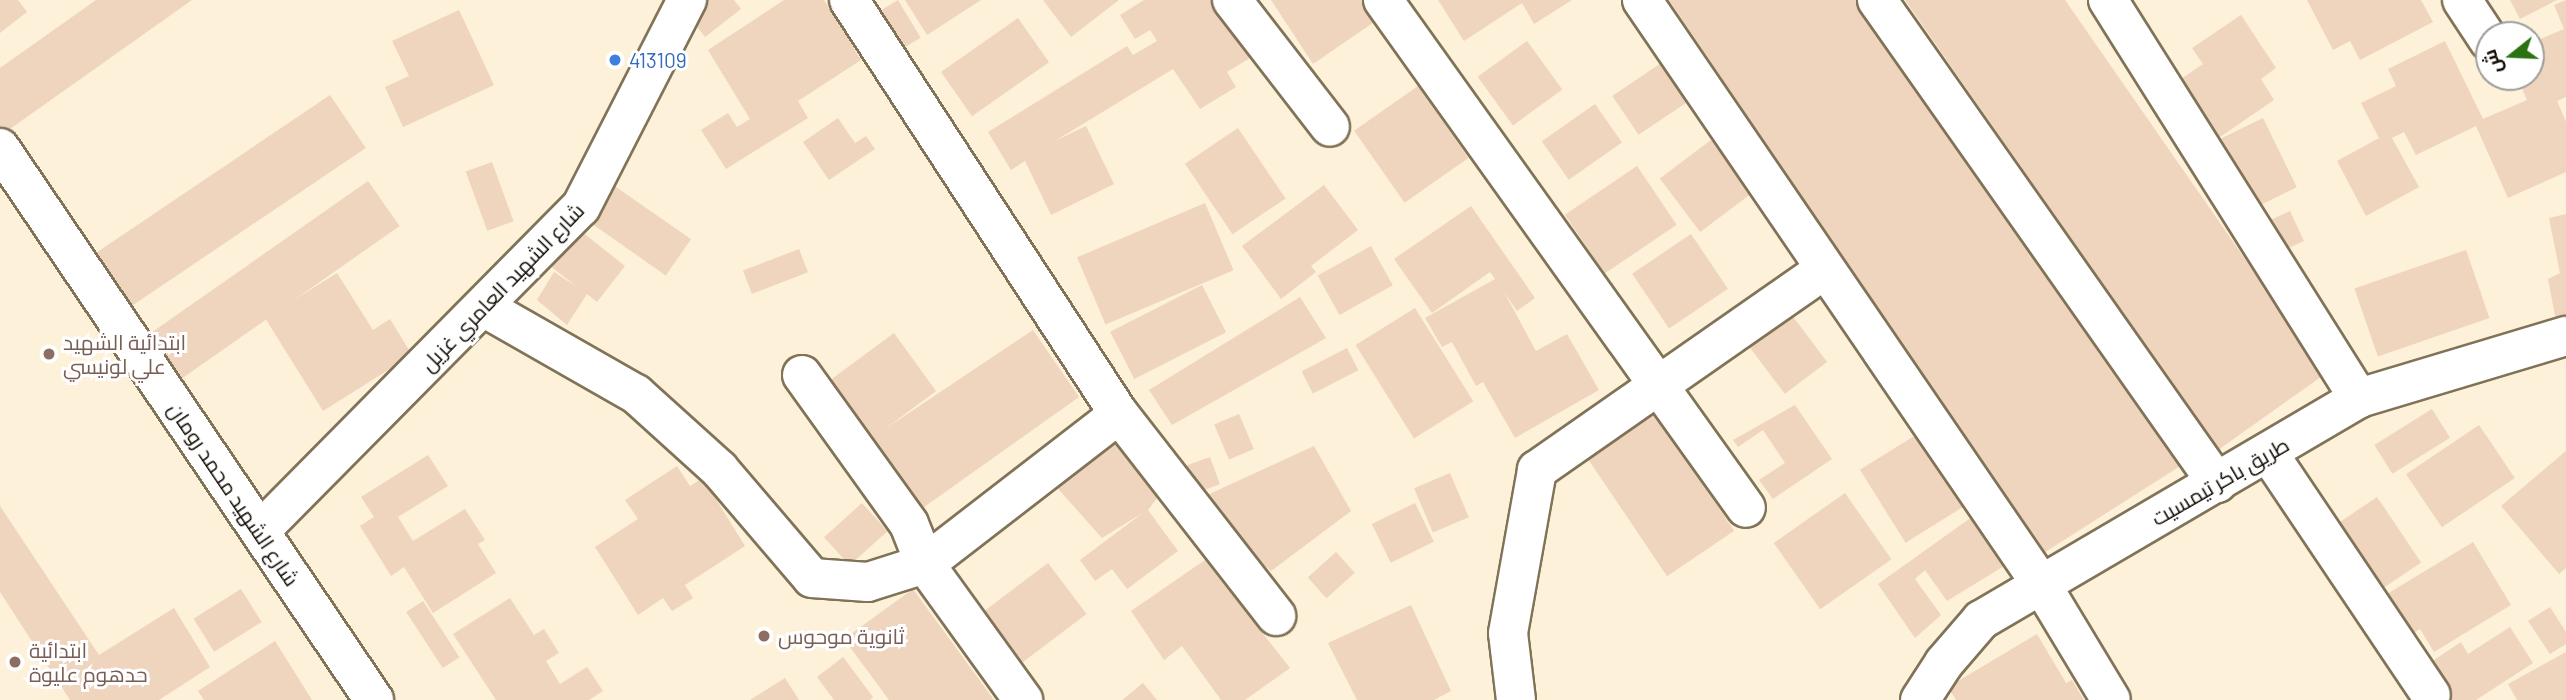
<!DOCTYPE html>
<meta charset="utf-8">
<style>
body{margin:0}
#map{position:relative;width:2566px;height:700px;overflow:hidden;background:#fdf1d9;font-family:Barlow,Cairo,sans-serif}
div>[style]{position:absolute}
[style*='--x']{left:calc(var(--x)*1px);top:calc(var(--y)*1px);width:calc(var(--w)*1px);rotate:calc(var(--a)*1deg)}
.building>*{inset:0;background:#efd4be;transform-origin:0 0}
.roads{filter:drop-shadow(2px 0 #807358) drop-shadow(-2px 0 #807358) drop-shadow(0 2px #807358) drop-shadow(0 -2px #807358)}
.minor>*{height:38px;margin:-19px;padding:0 19px;transform-origin:19px;border-radius:19px;background:#fff}
.dots>*{width:19px;height:19px;translate:-50% -50%;box-sizing:border-box;border:4px solid #fff;border-radius:50%}
span{translate:-50% -50%;white-space:nowrap;text-align:center;line-height:1.15;-webkit-text-stroke:6px #fff;paint-order:stroke}
.shop-label{font-size:21px;color:#366cbe}
.left{translate:0 -50%;text-align:left}
.street-label{font-size:21px;color:#100b03}
.education-label{font-size:21px;color:#785e54}
.north{position:absolute;left:2475px;top:21px;width:70px;height:70px;box-sizing:border-box;background:#fff;border:2px solid #9f9d9a;border-radius:50%;rotate:252deg;font-size:19px;font-weight:700;line-height:28px;text-align:center;color:#100b03}
.north::after{content:'';display:block;margin:auto;width:24px;height:32px;background:#2b7212;clip-path:polygon(50% 0,100% 100%,50% 72%,0 100%)}
</style>
<div id="map">
<div class="building">
<i style="clip-path:polygon(0 0,18px 0,27px 12px,0 33px)"></i>
<i style="clip-path:polygon(96px 0,192px 0,0 136px,0 68px)"></i>
<i style="clip-path:polygon(707px 0,734px 0,741px 9px,705px 37px,688px 15px)"></i>
<i style="clip-path:polygon(784px 0,824px 0,861px 60px,798px 101px,808px 118px,726px 169px,701px 130px,728px 113px,737px 127px,750px 119px,708px 50px)"></i>
<i style="left:898px;top:0;width:44px;height:27px;rotate:59deg"></i>
<i style="clip-path:polygon(905px 0,981px 0,927px 35px)"></i>
<i style="clip-path:polygon(1043px 0,1119px 0,1071px 37px)"></i>
<i style="clip-path:polygon(1144px 0,1214px 0,1250px 58px,1227px 72px,1236px 87px,1200px 109px,1173px 69px,1055px 141px,1086px 126px,1114px 184px,1051px 215px,1025px 161px,1011px 170px,988px 132px,1127px 46px,1133px 55px,1157px 41px,1150px 30px,1135px 39px,1120px 15px)"></i>
<i style="clip-path:polygon(1271px 0,1364px 0,1377px 20px,1313px 64px)"></i>
<i style="clip-path:polygon(1438px 0,1572px 0,1534px 24px,1522px 3px,1464px 41px)"></i>
<i style="clip-path:polygon(1669px 0,1861px 0,2182px 465px,2042px 554px)"></i>
<i style="clip-path:polygon(1905px 0,2065px 0,2325px 374px,2218px 450px)"></i>
<i style="clip-path:polygon(2307px 0,2421px 0,2433px 22px,2360px 60px,2350px 41px,2333px 50px)"></i>
<i style="clip-path:polygon(2510px 0,2557px 0,2520px 19px)"></i>
<i style="clip-path:polygon(2566px 0,2566px 97px,2557px 101px,2566px 122px,2566px 172px,2508px 198px,2476px 126px,2416px 155px,2404px 132px,2392px 138px,2419px 187px,2366px 216px,2337px 161px,2379px 138px,2361px 103px,2396px 86px,2388px 69px,2445px 41px,2483px 119px,2527px 100px,2517px 77px,2531px 77px,2531px 43px,2564px 29px,2554px 5px)"></i>
<i style="clip-path:polygon(459px 10px,494px 85px,403px 127px,385px 87px,409px 76px,392px 41px)"></i>
<i style="clip-path:polygon(2241px 15px,2276px 68px,2261px 79px,2274px 100px,2217px 139px,2178px 81px,2203px 64px,2192px 48px)"></i>
<i style="left:1018px;top:18px;width:54px;height:94px;rotate:55deg"></i>
<i style="left:1527px;top:41px;width:60px;height:61px;rotate:54deg"></i>
<i style="left:1667px;top:59px;width:47px;height:66px;rotate:56deg"></i>
<i style="left:1418px;top:86px;width:88px;height:78px;rotate:55deg"></i>
<i style="left:330px;top:95px;width:64px;height:286px;rotate:56deg"></i>
<i style="left:1595px;top:104px;width:47px;height:65px;rotate:55deg"></i>
<i style="clip-path:polygon(838px 118px,855px 143px,866px 136px,875px 149px,829px 180px,803px 142px)"></i>
<i style="left:2263px;top:118px;width:77px;height:53px;rotate:64deg"></i>
<i style="left:1238px;top:128px;width:85px;height:64px;rotate:56deg"></i>
<i style="left:1711px;top:140px;width:67px;height:64px;rotate:53deg"></i>
<i style="left:492px;top:162px;width:63px;height:28px;rotate:70deg"></i>
<i style="left:1637px;top:166px;width:71px;height:87px;rotate:56deg"></i>
<i style="left:368px;top:181px;width:55px;height:273px;rotate:55deg"></i>
<i style="left:609px;top:182px;width:100px;height:44px;rotate:35deg"></i>
<i style="clip-path:polygon(1324px 185px,1358px 230px,1311px 266px,1316px 272px,1281px 299px,1242px 246px)"></i>
<i style="left:1205px;top:203px;width:73px;height:139px;rotate:67deg"></i>
<i style="clip-path:polygon(1471px 206px,1535px 298px,1517px 311px,1504px 292px,1536px 351px,1567px 334px,1599px 390px,1515px 438px,1483px 382px,1476px 386px,1452px 342px,1442px 347px,1425px 318px,1495px 279px,1490px 272px,1432px 313px,1394px 259px)"></i>
<i style="left:2290px;top:211px;width:33px;height:25px;rotate:65deg"></i>
<i style="clip-path:polygon(2566px 214px,2566px 324px,2557px 326px,2548px 279px,2560px 273px,2549px 218px)"></i>
<i style="clip-path:polygon(577px 228px,625px 266px,597px 302px,587px 294px,567px 325px,537px 300px,554px 272px,577px 287px,549px 265px)"></i>
<i style="left:1691px;top:234px;width:66px;height:71px;rotate:56deg"></i>
<i style="left:1371px;top:246px;width:45px;height:61px;rotate:61deg"></i>
<i style="left:799px;top:249px;width:25px;height:60px;rotate:69deg"></i>
<i style="left:2466px;top:250px;width:72px;height:118px;rotate:71deg"></i>
<i style="clip-path:polygon(337px 273px,373px 330px,390px 319px,412px 355px,323px 411px,265px 318px)"></i>
<i style="left:1202px;top:285px;width:53px;height:103px;rotate:63deg"></i>
<i style="clip-path:polygon(1300px 297px,1326px 338px,1172px 425px,1149px 390px)"></i>
<i style="left:1785px;top:306px;width:70px;height:53px;rotate:53deg"></i>
<i style="left:1415px;top:308px;width:110px;height:70px;rotate:58deg"></i>
<i style="clip-path:polygon(1033px 330px,1079px 397px,920px 510px,829px 381px,894px 333px,936px 391px,885px 429px)"></i>
<i style="left:1347px;top:348px;width:25px;height:51px;rotate:63deg"></i>
<i style="clip-path:polygon(1795px 405px,1832px 459px,1773px 499px,1759px 480px,1785px 463px,1763px 430px,1738px 447px,1733px 440px)"></i>
<i style="left:1652px;top:409px;width:147px;height:81px;rotate:56deg"></i>
<i style="left:2432px;top:409px;width:34px;height:68px;rotate:58deg"></i>
<i style="left:1239px;top:414px;width:38px;height:27px;rotate:67deg"></i>
<i style="left:2479px;top:425px;width:64px;height:88px;rotate:56deg"></i>
<i style="left:1927px;top:428px;width:86px;height:79px;rotate:58deg"></i>
<i style="clip-path:polygon(1120px 436px,1164px 489px,1148px 510px,1178px 551px,1127px 589px,1112px 569px,1095px 581px,1080px 560px,1144px 512px,1102px 538px,1053px 483px)"></i>
<i style="clip-path:polygon(1314px 446px,1351px 511px,1271px 571px,1212px 518px,1203px 497px)"></i>
<i style="clip-path:polygon(2566px 451px,2566px 568px,2559px 574px,2501px 506px)"></i>
<i style="clip-path:polygon(428px 455px,448px 486px,398px 517px,413px 541px,465px 509px,485px 540px,478px 544px,496px 573px,433px 613px,404px 567px,391px 576px,360px 526px,374px 517px,361px 497px)"></i>
<i style="left:1210px;top:457px;width:29px;height:31px;rotate:70deg"></i>
<i style="clip-path:polygon(677px 466px,690px 486px,703px 478px,745px 546px,685px 585px,693px 598px,672px 611px,663px 598px,638px 615px,595px 547px,638px 519px,625px 500px)"></i>
<i style="left:1450px;top:473px;width:48px;height:39px;rotate:67deg"></i>
<i style="left:1845px;top:493px;width:81px;height:87px;rotate:55deg"></i>
<i style="left:2377px;top:497px;width:79px;height:47px;rotate:56deg"></i>
<i style="left:862px;top:503px;width:38px;height:51px;rotate:48deg"></i>
<i style="left:1415px;top:503px;width:43px;height:48px;rotate:64deg"></i>
<i style="clip-path:polygon(0 506px,99px 655px,174px 608px,210px 667px,159px 700px,70px 700px,0 592px)"></i>
<i style="clip-path:polygon(1976px 514px,2009px 563px,1947px 601px,1925px 570px,1915px 579px,1941px 615px,1915px 638px,1878px 584px)"></i>
<i style="clip-path:polygon(2473px 542px,2511px 605px,2434px 652px,2420px 629px,2397px 643px,2372px 603px)"></i>
<i style="left:1336px;top:552px;width:28px;height:38px;rotate:48deg"></i>
<i style="clip-path:polygon(1205px 560px,1290px 668px,1245px 700px,1221px 700px,1182px 646px,1164px 660px,1131px 611px)"></i>
<i style="left:1048px;top:563px;width:64px;height:80px;rotate:53deg"></i>
<i style="left:241px;top:589px;width:39px;height:56px;rotate:58deg"></i>
<i style="clip-path:polygon(913px 589px,994px 700px,889px 700px,844px 639px)"></i>
<i style="clip-path:polygon(510px 598px,534px 635px,544px 629px,559px 653px,546px 661px,560px 684px,587px 667px,603px 691px,589px 700px,496px 700px,453px 634px)"></i>
<i style="left:423px;top:601px;width:67px;height:20px;rotate:57deg"></i>
<i style="clip-path:polygon(1411px 605px,1451px 691px,1434px 700px,1357px 700px,1328px 643px)"></i>
<i style="clip-path:polygon(2550px 607px,2566px 632px,2566px 644px,2550px 654px,2528px 621px)"></i>
<i style="clip-path:polygon(2510px 627px,2533px 663px,2476px 700px,2446px 700px,2425px 666px,2461px 642px,2468px 654px)"></i>
<i style="clip-path:polygon(2037px 634px,2066px 683px,2072px 680px,2084px 700px,1956px 700px,1948px 687px)"></i>
<i style="clip-path:polygon(275px 641px,312px 700px,204px 700px,198px 691px)"></i>
<i style="clip-path:polygon(2566px 652px,2566px 700px,2517px 700px,2508px 684px)"></i>
<i style="clip-path:polygon(843px 657px,873px 697px,870px 700px,834px 700px,817px 677px)"></i>
<i style="clip-path:polygon(785px 678px,799px 700px,750px 700px)"></i>
<i style="clip-path:polygon(1143px 683px,1157px 700px,1122px 700px)"></i>
</div>
<div class="roads">
<div class="minor">
<i style="--x:849;--y:0;--w:494;--a:56.9"></i>
<i style="--x:1119;--y:414;--w:256;--a:52.1"></i>
<i style="--x:1232;--y:0;--w:160;--a:52.3"></i>
<i style="--x:1383;--y:0;--w:624;--a:54.45"></i>
<i style="--x:1642;--y:0;--w:707;--a:55.66"></i>
<i style="--x:2041;--y:584;--w:135;--a:58.9"></i>
<i style="--x:1877;--y:0;--w:591;--a:54.86"></i>
<i style="--x:2108;--y:0;--w:471;--a:57.8"></i>
<i style="--x:2462;--y:0;--w:49;--a:56.6"></i>
<i style="--x:0;--y:148;--w:667;--a:55.88"></i>
<i style="--x:485;--y:308;--w:174;--a:29.7"></i>
<i style="--x:636;--y:394;--w:112;--a:42.1"></i>
<i style="--x:719;--y:469;--w:143;--a:49.5"></i>
<i style="--x:812;--y:578;--w:56;--a:4.1"></i>
<i style="--x:868;--y:582;--w:60;--a:-17.5"></i>
<i style="--x:925;--y:564;--w:245;--a:-37.7"></i>
<i style="--x:802;--y:375;--w:183;--a:54.3"></i>
<i style="--x:909;--y:524;--w:43;--a:68.2"></i>
<i style="--x:925;--y:564;--w:168;--a:54.2"></i>
<i style="--x:2269;--y:454;--w:290;--a:56.1"></i>
<i style="--x:260;--y:531;--w:456;--a:-45.3"></i>
<i style="--x:581;--y:207;--w:233;--a:-62.9"></i>
<i style="--x:1516;--y:700;--w:67;--a:-96.8"></i>
<i style="--x:1508;--y:633;--w:166;--a:-79.9"></i>
<i style="--x:1537;--y:470;--w:351;--a:-34.9"></i>
<i style="--x:1920;--y:700;--w:44;--a:-57"></i>
<i style="--x:1944;--y:663;--w:57;--a:-49.3"></i>
<i style="--x:1981;--y:620;--w:438;--a:-30.4"></i>
<i style="--x:2359;--y:398;--w:216;--a:-16.7"></i>
</div>
</div>
<div class="dots">
<i style="left:615px;top:60px;background:#3f7fe0"></i>
<i style="left:49px;top:354px;background:#8d6e63"></i>
<i style="left:764px;top:636px;background:#8d6e63"></i>
<i style="left:15px;top:662px;background:#8d6e63"></i>
</div>
<div class="shop-label">
<span class="left" style="left:629px;top:60px">413109</span>
</div>
<div class="street-label">
<span style="left:502px;top:287px;rotate:-46deg">شارع الشهيد العامري غزيل</span>
<span style="left:2220px;top:481px;rotate:-30deg">طريق باكر تيمسيت</span>
<span style="left:234px;top:494px;rotate:56deg">شارع الشهيد محمد رومان</span>
</div>
<div class="education-label">
<span class="left" style="left:63px;top:354px">ابتدائية الشهيد<br>علي لونيسي</span>
<span class="left" style="left:778px;top:636px">ثانوية موحوس</span>
<span class="left" style="left:29px;top:662px">ابتدائية<br>حدهوم عليوة</span>
</div>
<div class="north">ش</div>
</div>
